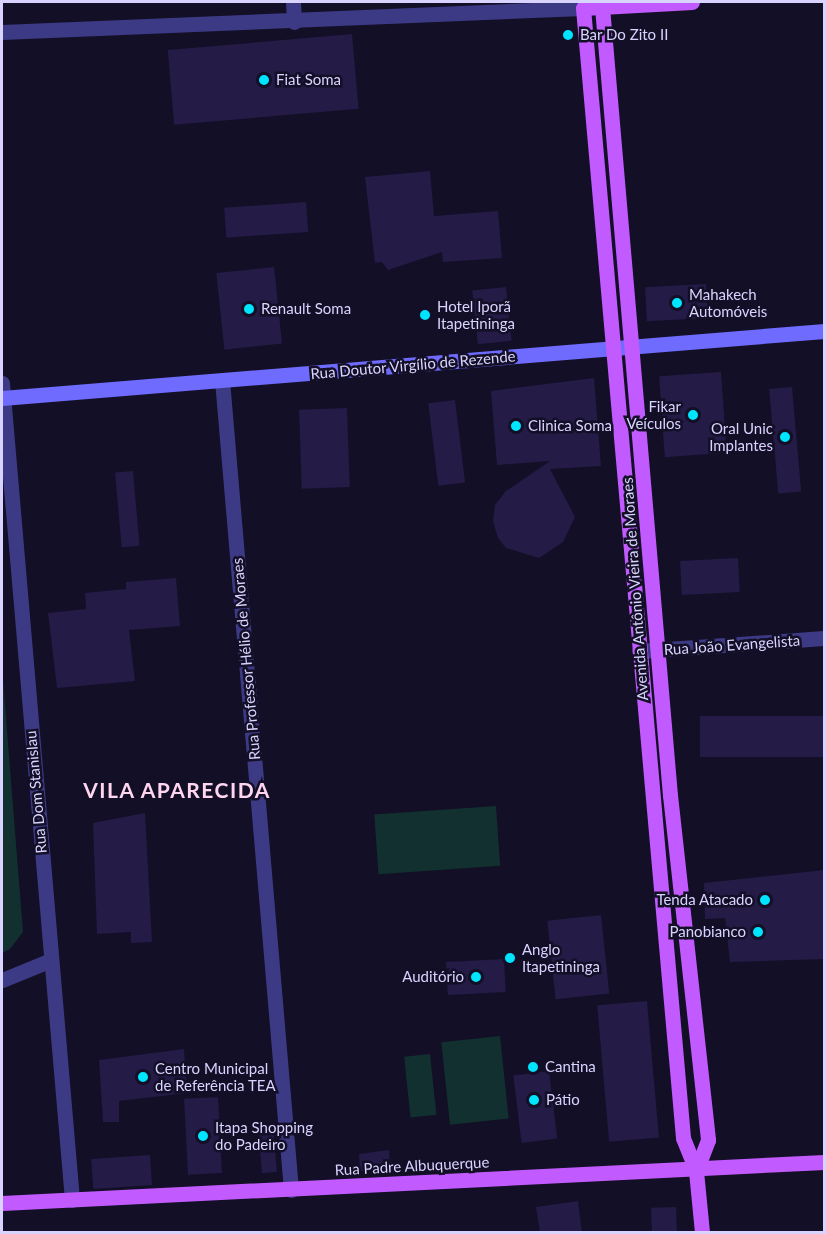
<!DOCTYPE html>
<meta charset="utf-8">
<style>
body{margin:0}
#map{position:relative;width:826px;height:1234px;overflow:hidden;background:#130f26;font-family:Lato,sans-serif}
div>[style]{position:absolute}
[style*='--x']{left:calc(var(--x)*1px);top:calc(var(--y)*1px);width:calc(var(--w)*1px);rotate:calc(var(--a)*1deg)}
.green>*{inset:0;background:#12302f;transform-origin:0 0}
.building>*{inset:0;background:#241b47;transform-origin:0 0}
.minor>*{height:15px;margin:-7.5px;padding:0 7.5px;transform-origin:7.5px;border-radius:7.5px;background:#3d3a85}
.secondary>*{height:15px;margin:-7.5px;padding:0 7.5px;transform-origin:7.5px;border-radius:7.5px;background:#6f6bff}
.primary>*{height:15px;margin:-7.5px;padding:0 7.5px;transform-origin:7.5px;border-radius:7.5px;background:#c25bff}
.dots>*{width:16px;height:16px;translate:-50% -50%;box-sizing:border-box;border:3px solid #130f26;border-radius:50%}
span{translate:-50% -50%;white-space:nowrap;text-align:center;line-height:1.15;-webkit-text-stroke:5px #130f26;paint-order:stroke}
.poi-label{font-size:15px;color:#d9d4ff}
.left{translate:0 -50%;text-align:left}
.right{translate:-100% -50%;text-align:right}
.street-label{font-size:15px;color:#d9d4ff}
.district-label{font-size:21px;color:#ffd6f0;font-weight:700;letter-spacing:1.5px}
.frame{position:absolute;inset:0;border:3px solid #d9d4ff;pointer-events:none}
</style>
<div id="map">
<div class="green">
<i style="clip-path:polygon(2px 667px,23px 932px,10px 949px,2px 953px)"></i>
<i style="left:496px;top:806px;width:60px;height:122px;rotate:86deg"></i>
<i style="left:500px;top:1036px;width:83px;height:59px;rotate:84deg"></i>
<i style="left:430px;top:1054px;width:61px;height:26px;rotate:84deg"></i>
</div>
<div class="building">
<i style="left:352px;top:34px;width:75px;height:185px;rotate:85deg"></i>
<i style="clip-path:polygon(430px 171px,434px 216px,498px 211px,502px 258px,443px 262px,442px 252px,388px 270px,382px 262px,375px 263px,365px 177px)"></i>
<i style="left:306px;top:202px;width:30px;height:82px;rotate:86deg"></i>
<i style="left:274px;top:267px;width:77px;height:58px;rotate:84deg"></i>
<i style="left:706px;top:284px;width:34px;height:61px;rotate:87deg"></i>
<i style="left:506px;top:287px;width:54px;height:34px;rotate:84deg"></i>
<i style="left:721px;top:372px;width:81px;height:62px;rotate:86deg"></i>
<i style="clip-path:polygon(594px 378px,601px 466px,550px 469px,575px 517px,563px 542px,539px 558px,506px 548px,498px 538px,493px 521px,495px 505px,506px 491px,550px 461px,497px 465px,491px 391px)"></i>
<i style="left:792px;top:387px;width:105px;height:23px;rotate:85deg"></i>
<i style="left:455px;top:400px;width:83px;height:27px;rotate:83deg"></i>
<i style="left:347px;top:408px;width:79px;height:48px;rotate:88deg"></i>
<i style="left:133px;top:471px;width:75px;height:18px;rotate:85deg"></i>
<i style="left:738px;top:558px;width:34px;height:58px;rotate:87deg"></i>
<i style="clip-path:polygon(176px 578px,180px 626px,129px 630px,135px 681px,57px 688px,48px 613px,86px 609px,85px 593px,126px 589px,126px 582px)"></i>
<i style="left:825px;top:716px;width:41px;height:125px;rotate:90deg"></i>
<i style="clip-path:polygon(145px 813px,152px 942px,131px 943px,131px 932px,97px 934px,93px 823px)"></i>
<i style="clip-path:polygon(825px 870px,825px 959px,730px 962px,725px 918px,705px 919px,704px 883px)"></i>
<i style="left:601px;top:915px;width:79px;height:54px;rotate:84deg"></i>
<i style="left:504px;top:959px;width:33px;height:58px;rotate:87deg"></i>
<i style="left:647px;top:1001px;width:137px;height:50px;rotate:85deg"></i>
<i style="clip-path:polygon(184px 1049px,187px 1093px,119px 1101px,119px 1122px,103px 1122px,99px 1060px)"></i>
<i style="left:549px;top:1071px;width:68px;height:36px;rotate:83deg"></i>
<i style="left:218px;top:1097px;width:76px;height:34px;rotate:87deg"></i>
<i style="left:273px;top:1127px;width:45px;height:15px;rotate:85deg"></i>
<i style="clip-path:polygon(389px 1150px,390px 1171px,360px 1171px,359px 1154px)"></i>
<i style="left:150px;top:1155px;width:30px;height:59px;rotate:86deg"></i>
<i style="clip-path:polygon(578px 1201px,582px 1233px,540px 1233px,536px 1207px)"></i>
<i style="left:676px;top:1207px;width:26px;height:25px;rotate:88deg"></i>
</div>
<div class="minor">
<i style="--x:293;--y:2;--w:20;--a:87"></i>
<i style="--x:2;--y:32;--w:581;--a:-2.37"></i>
<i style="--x:583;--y:8;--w:6;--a:-99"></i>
<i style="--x:222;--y:380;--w:813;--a:85.13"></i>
<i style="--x:2;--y:383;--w:820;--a:85.1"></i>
<i style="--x:639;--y:651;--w:185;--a:-4"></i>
<i style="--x:2;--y:980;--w:53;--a:-22.2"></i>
</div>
<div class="secondary">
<i style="--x:2;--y:398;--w:825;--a:-4.66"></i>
</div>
<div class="primary">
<i style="--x:692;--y:2;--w:109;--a:176.8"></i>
<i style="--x:583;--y:8;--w:1134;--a:84.94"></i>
<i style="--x:683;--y:1138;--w:35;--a:68"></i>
<i style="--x:696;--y:1171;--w:61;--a:84.4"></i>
<i style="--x:602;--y:7;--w:791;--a:85.07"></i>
<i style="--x:670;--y:795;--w:347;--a:83.7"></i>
<i style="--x:708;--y:1140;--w:33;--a:111"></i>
<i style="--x:2;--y:1203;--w:823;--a:-2.86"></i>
</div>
<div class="dots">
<i style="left:568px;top:35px;background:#00e5ff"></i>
<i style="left:264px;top:80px;background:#00e5ff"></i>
<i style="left:677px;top:303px;background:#00e5ff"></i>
<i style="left:249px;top:309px;background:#00e5ff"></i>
<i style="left:425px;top:315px;background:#00e5ff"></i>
<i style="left:693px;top:415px;background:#00e5ff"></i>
<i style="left:516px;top:426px;background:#00e5ff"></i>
<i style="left:785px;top:437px;background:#00e5ff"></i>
<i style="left:765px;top:900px;background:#00e5ff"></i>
<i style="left:758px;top:932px;background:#00e5ff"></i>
<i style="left:510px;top:958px;background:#00e5ff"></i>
<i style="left:476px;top:977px;background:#00e5ff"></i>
<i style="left:533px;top:1067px;background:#00e5ff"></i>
<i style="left:143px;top:1077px;background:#00e5ff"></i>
<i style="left:534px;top:1100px;background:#00e5ff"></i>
<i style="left:203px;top:1136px;background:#00e5ff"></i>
</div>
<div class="poi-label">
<span class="left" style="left:580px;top:35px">Bar Do Zito II</span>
<span class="left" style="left:276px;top:80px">Fiat Soma</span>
<span class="left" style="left:689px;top:303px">Mahakech<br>Automóveis</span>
<span class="left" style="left:437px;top:315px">Hotel Iporã<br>Itapetininga</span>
<span class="left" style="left:261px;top:309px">Renault Soma</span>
<span class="right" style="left:681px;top:415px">Fikar<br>Veículos</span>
<span class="left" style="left:528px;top:426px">Clinica Soma</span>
<span class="right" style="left:773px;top:437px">Oral Unic<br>Implantes</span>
<span class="right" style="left:753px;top:900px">Tenda Atacado</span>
<span class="right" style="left:746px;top:932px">Panobianco</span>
<span class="left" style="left:522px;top:958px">Anglo<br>Itapetininga</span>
<span class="right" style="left:464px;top:977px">Auditório</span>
<span class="left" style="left:545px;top:1067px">Cantina</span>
<span class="left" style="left:155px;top:1077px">Centro Municipal<br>de Referência TEA</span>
<span class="left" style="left:546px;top:1100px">Pátio</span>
<span class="left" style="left:215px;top:1136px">Itapa Shopping<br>do Padeiro</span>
</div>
<div class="street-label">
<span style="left:413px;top:365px;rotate:-5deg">Rua Doutor Virgílio de Rezende</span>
<span style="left:635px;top:589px;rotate:-94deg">Avenida Antônio Vieira de Moraes</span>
<span style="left:732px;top:645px;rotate:-4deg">Rua João Evangelista</span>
<span style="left:246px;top:659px;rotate:-95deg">Rua Professor Hélio de Moraes</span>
<span style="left:36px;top:792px;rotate:-95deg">Rua Dom Stanislau</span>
<span style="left:412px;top:1166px;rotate:-3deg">Rua Padre Albuquerque</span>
</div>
<div class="district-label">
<span style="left:177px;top:790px">VILA APARECIDA</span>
</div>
<div class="frame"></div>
</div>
